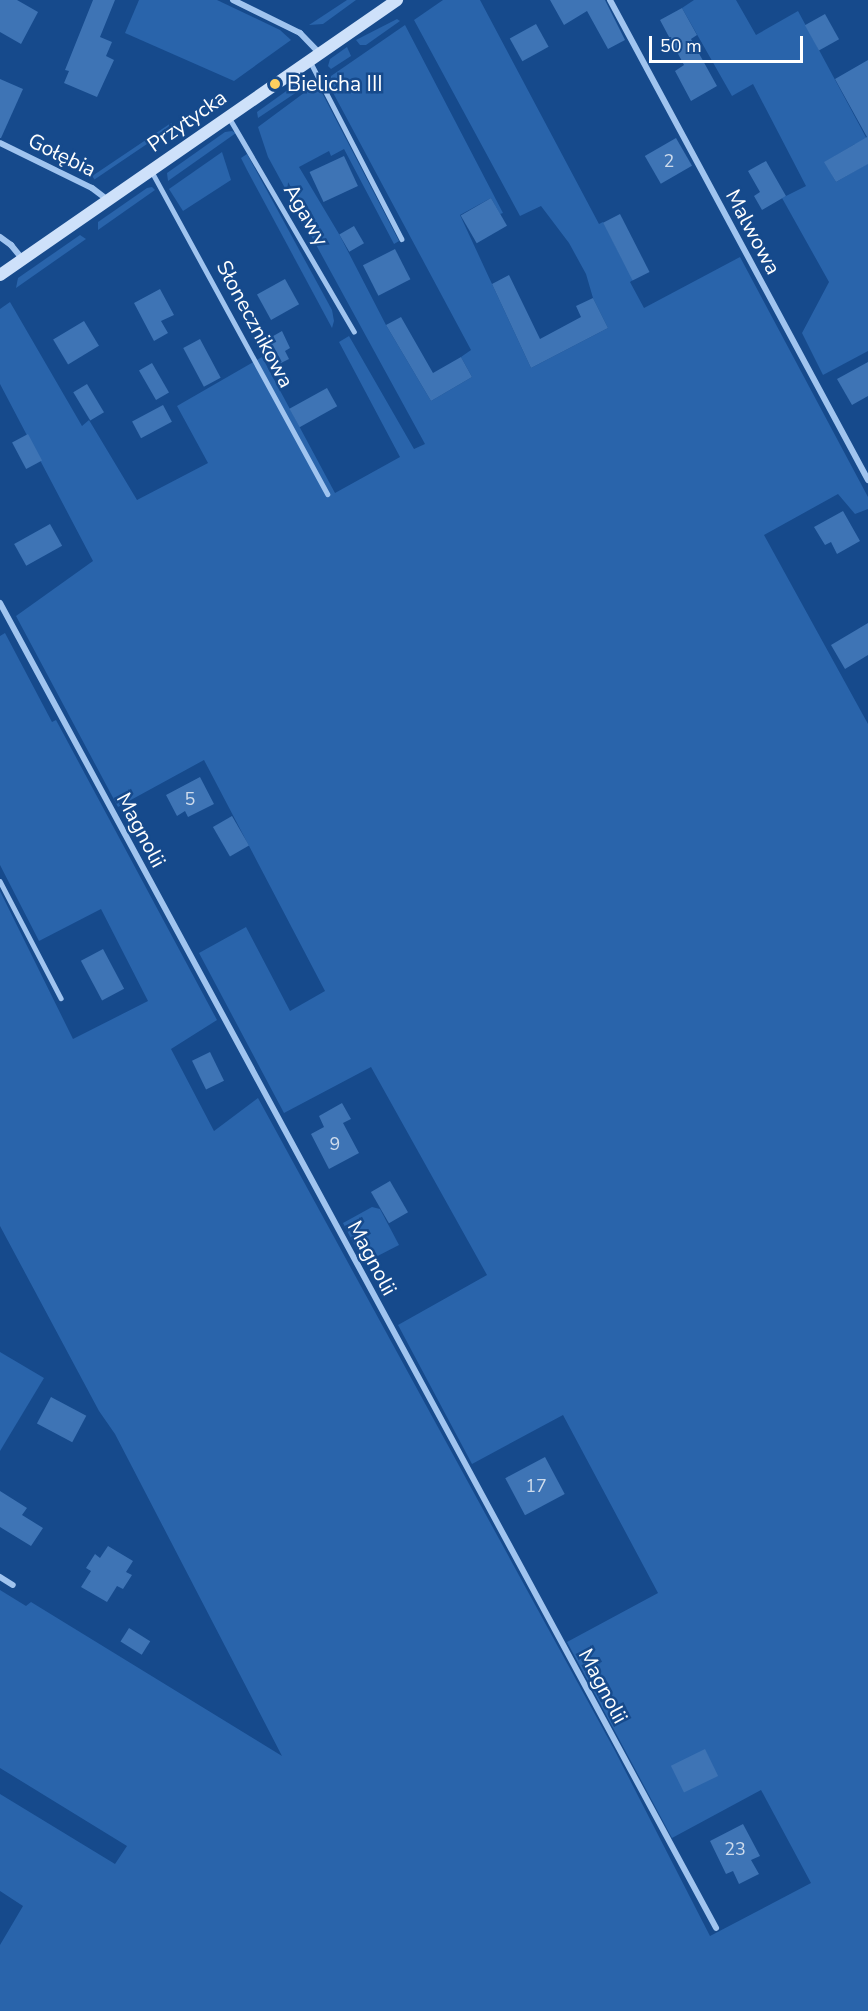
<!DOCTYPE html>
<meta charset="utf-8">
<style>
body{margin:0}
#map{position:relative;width:868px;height:2011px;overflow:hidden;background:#164a8c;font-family:"Nunito Sans",sans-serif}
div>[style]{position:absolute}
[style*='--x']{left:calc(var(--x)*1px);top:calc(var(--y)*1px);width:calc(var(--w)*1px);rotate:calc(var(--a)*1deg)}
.green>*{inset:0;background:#2964ab;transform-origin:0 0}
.building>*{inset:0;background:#3e74b5;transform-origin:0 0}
.service>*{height:4.5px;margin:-2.25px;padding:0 2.25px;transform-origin:2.25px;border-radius:2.25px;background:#a0c4ef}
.minor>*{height:6px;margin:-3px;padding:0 3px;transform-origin:3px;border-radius:3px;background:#a0c4ef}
.secondary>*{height:12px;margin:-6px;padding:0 6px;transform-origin:6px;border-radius:6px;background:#cee1fa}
.dots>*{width:16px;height:16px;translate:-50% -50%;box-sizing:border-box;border:3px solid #164a8c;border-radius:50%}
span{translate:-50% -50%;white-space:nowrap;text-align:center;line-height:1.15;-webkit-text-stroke:5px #164a8c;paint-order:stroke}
.number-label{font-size:18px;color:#cfdcec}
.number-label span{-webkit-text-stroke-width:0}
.poi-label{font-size:21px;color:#fff}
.left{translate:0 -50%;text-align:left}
.street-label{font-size:21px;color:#fff}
.scale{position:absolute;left:649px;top:36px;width:154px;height:27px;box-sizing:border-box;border:3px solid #fff;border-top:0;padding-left:8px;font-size:18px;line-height:21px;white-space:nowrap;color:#fff;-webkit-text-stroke:4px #164a8c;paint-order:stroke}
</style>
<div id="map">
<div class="green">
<i style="clip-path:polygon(139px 0,217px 0,280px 30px,291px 40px,234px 81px,125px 33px)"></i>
<i style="clip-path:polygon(347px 0,356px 0,323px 24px,309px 25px)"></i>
<i style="clip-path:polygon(443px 0,480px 0,599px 224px,603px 222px,633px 280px,630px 282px,644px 308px,740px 257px,868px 497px,868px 509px,855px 514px,838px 494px,764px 535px,868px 724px,868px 2011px,0 2011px,0 1945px,23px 1906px,0 1891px,0 1794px,115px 1864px,127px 1846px,0 1768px,0 1590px,26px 1606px,31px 1602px,282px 1756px,115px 1434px,99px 1411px,0 1226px,0 891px,73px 1039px,148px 1001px,101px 909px,39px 941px,0 865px,0 636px,5px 633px,52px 722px,56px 720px,217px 1020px,171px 1049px,214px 1131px,258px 1098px,614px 1749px,710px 1936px,811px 1883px,761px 1790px,672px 1838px,567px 1642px,658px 1593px,563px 1415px,472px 1464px,398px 1325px,487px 1275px,371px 1067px,284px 1113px,199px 953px,246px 927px,290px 1011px,325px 991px,204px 760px,118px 807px,16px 616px,93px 561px,0 384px,0 309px,10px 302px,82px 426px,89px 420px,137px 500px,208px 463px,177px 406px,262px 357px,335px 493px,400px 457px,339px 342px,349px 336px,414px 449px,425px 444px,268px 157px,258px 127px,312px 87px,318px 85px,399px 241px,394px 244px,344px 149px,331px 156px,329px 151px,299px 167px,339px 234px,386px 325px,431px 401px,472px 377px,461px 357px,471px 350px,330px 87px,331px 76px,405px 25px,503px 213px,500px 214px,491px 198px,460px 215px,531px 368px,608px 328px,593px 298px,586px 274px,569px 243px,541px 206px,520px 216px,414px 20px)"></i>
<i style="clip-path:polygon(evenodd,694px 0,736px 0,756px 35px,798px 11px,868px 141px,868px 351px,823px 375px,802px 333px,829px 282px,782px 198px,806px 186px,753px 84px,732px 96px,682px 8px,694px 0,855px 144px,867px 164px,836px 182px,825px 162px,855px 144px)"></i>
<i style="clip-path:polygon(397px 19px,400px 21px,366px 45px,360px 45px,356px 40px)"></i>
<i style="clip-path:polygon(347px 47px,351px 56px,331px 69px,328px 66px,330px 59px)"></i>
<i style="clip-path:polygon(303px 79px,309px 84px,258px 118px,257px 112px)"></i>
<i style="left:171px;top:123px;width:4px;height:95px;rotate:56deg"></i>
<i style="clip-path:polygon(232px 131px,236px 133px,168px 181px,167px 173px,225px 132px)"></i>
<i style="clip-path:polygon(222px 152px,231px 180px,183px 211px,169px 189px)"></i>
<i style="clip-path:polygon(247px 154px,332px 310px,334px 321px,332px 328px,247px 170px,241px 158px)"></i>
<i style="clip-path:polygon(152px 187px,155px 190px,98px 230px,98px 222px,147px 188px)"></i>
<i style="clip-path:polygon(80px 235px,86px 239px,16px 288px,18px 278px)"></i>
<i style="clip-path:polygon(372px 1207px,380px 1209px,399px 1245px,364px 1263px,343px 1223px)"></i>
<i style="clip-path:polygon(0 1352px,44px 1378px,0 1451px)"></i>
</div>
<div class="building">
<i style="clip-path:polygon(0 0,17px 0,38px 12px,21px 44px,0 32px)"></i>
<i style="clip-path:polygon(93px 0,115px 0,100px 37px,112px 42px,106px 56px,114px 60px,97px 97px,64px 83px,69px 71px,65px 70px)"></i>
<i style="clip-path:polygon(550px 0,605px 0,625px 40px,608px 49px,587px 11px,564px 25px)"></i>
<i style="clip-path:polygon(682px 8px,697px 35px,691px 39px,717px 86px,691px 101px,675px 71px,684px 65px,660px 20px)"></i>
<i style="left:825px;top:14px;width:29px;height:23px;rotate:61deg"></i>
<i style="left:536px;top:24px;width:26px;height:30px;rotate:61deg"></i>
<i style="clip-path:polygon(868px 60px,868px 164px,836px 182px,824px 162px,867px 137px,835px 79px)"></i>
<i style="clip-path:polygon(0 79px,23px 89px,1px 138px,0 138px)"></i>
<i style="left:676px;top:138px;width:32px;height:36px;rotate:60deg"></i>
<i style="left:344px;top:156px;width:33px;height:38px;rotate:65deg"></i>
<i style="clip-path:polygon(766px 161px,786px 196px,762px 210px,754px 196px,760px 192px,748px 171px)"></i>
<i style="left:491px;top:198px;width:32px;height:35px;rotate:60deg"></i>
<i style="left:620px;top:214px;width:65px;height:19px;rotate:63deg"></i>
<i style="left:354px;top:226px;width:20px;height:17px;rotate:60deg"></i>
<i style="left:395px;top:249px;width:34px;height:36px;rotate:63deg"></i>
<i style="clip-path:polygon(509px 275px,540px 339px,581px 317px,576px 306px,593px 298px,608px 328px,531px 368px,492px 284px)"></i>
<i style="left:285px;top:279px;width:29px;height:32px;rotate:61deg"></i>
<i style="clip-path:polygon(160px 289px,174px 315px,161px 321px,168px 333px,154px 341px,134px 303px)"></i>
<i style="clip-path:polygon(401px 317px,433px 373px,461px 357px,472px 377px,431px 401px,386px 325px)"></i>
<i style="left:84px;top:321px;width:29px;height:36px;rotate:59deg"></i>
<i style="clip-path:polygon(282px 331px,290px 348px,285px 351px,289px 359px,273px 367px,261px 343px)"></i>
<i style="left:200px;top:339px;width:44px;height:19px;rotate:62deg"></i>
<i style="clip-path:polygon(868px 362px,868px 396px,852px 405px,837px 379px)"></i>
<i style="left:152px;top:363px;width:34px;height:15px;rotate:60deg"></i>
<i style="left:87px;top:384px;width:33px;height:16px;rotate:59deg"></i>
<i style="left:327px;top:388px;width:21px;height:43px;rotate:61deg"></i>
<i style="left:163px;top:405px;width:19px;height:35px;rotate:62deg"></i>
<i style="left:28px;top:434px;width:30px;height:18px;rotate:62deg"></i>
<i style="clip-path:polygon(843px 511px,860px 541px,837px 554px,831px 542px,825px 545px,814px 527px)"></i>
<i style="left:50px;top:524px;width:25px;height:41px;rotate:61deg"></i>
<i style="clip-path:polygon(868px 623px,868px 655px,845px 669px,831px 645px)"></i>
<i style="clip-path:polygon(200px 777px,214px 804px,188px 817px,185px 811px,177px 816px,166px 795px)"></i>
<i style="left:232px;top:816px;width:34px;height:22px;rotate:60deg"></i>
<i style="left:103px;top:949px;width:45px;height:25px;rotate:62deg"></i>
<i style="left:210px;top:1052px;width:32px;height:20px;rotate:64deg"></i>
<i style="clip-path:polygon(342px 1103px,351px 1119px,343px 1123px,359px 1153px,329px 1169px,311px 1134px,324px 1127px,319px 1116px)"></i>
<i style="left:390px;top:1181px;width:36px;height:22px;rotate:60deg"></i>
<i style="left:51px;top:1397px;width:40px;height:30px;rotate:28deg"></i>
<i style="left:545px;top:1457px;width:42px;height:45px;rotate:62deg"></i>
<i style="clip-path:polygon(0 1491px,27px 1508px,22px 1515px,43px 1528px,31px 1546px,0 1527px)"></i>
<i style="clip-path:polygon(108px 1546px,133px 1561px,126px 1572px,132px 1575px,123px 1589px,117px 1586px,107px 1602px,81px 1587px,91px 1571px,86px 1568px,95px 1554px,100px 1558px)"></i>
<i style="left:129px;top:1628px;width:25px;height:16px;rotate:32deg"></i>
<i style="left:705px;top:1749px;width:30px;height:38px;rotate:64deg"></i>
<i style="clip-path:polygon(743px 1824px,760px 1856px,751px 1860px,759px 1874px,739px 1884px,733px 1871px,726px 1874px,710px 1841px)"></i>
</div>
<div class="service">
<i style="--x:311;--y:63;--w:198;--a:62.7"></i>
<i style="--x:230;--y:119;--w:246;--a:59.7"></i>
<i style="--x:151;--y:170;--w:369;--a:61.4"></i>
<i style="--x:0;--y:881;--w:132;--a:62.5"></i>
</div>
<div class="minor">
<i style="--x:233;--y:0;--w:75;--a:26.2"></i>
<i style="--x:300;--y:33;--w:28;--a:46"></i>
<i style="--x:610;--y:0;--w:545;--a:61.74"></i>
<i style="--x:0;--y:143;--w:102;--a:26.1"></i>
<i style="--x:92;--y:188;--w:20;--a:37"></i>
<i style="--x:0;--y:237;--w:14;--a:36"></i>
<i style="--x:11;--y:245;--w:19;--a:51"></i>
<i style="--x:0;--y:603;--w:1506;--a:61.61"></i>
<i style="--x:0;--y:1577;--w:15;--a:32"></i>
</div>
<div class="secondary">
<i style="--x:0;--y:275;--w:483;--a:-34.7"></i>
</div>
<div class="dots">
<i style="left:275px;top:84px;background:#ffd05e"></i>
</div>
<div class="number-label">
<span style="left:669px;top:161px">2</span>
<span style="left:190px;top:799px">5</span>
<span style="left:335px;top:1144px">9</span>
<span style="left:536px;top:1486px">17</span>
<span style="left:735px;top:1849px">23</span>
</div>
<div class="poi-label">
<span class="left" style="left:287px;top:84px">Bielicha III</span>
</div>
<div class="street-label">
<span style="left:187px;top:121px;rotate:-35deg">Przytycka</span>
<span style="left:62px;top:155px;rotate:26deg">Gołębia</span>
<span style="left:306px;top:215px;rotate:60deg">Agawy</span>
<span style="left:753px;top:232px;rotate:62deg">Malwowa</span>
<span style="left:255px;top:324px;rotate:62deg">Słonecznikowa</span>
<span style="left:141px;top:830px;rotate:62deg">Magnolii</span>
<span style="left:372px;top:1258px;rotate:62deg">Magnolii</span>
<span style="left:603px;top:1686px;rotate:62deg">Magnolii</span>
</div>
<div class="scale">50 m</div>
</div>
